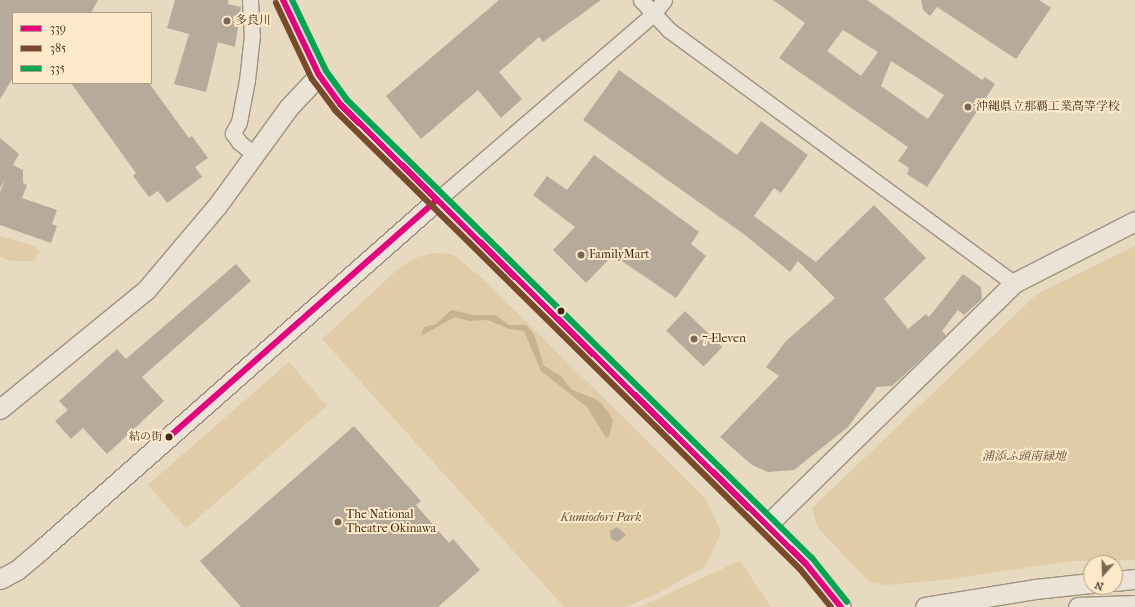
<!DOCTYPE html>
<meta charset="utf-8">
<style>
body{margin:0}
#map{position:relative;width:1135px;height:607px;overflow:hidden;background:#e8dac0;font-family:"IM FELL French Canon","Noto Serif JP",serif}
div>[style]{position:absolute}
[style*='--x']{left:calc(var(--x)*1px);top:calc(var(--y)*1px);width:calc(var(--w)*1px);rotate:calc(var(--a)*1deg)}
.green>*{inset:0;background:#e1cca8;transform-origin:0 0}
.water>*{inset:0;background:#c8b290}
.building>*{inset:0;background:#b6ab9a;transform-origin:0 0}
.roads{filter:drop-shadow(1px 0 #9d9282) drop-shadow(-1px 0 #9d9282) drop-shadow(0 1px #9d9282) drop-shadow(0 -1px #9d9282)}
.minor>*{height:15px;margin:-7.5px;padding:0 7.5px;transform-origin:7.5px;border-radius:7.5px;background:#ebe3d6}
.tertiary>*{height:19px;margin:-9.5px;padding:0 9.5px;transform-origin:9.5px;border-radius:9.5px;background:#ebe3d6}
.bus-1>*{height:6px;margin:-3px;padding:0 3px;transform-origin:3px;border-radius:3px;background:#e5007d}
.bus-2>*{height:6px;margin:-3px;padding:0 3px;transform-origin:3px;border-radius:3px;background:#7a4b2a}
.bus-3>*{height:6px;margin:-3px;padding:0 3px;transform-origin:3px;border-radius:3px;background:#00a651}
.dots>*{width:11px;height:11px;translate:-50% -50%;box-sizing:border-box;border:2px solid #fceaca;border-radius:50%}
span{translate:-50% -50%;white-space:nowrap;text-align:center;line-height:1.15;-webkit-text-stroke:4px #fceaca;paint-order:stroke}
.bus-label{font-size:11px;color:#41281a}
.right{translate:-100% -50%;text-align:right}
.poi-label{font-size:12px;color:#41281a}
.left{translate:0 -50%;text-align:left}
.park-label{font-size:12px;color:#604633;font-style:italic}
.legend{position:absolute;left:12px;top:12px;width:140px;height:72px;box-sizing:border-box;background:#fceaca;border:1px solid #b19c84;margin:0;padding:5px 7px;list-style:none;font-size:12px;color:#41281a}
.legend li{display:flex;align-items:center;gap:8px;height:20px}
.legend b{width:20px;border:1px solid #b19c84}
.north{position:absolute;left:1083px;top:555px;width:40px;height:40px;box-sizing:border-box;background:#fceaca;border:1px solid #b19c84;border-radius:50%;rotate:200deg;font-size:11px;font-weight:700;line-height:16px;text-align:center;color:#41281a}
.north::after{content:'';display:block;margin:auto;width:14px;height:18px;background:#7b6654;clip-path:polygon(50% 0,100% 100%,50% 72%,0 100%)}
</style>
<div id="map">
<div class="green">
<i style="clip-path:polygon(0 236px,34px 246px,39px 252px,34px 261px,12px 261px,0 257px)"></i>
<i style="clip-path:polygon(1135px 246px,1135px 560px,1072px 561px,944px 580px,886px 585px,869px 582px,818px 528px,812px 508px,1037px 294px)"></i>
<i style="clip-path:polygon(433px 253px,452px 254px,482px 278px,706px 499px,721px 532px,706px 566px,657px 594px,626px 607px,564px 607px,322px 339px,398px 269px,417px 257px)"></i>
<i style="left:289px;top:362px;width:58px;height:187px;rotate:49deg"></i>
<i style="clip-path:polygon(740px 561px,771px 607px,640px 607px,739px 561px)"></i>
</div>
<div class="water">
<i style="clip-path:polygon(451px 310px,474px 315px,495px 315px,509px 325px,526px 325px,534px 334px,544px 366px,561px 376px,571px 389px,599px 401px,609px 413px,613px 421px,609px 437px,606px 438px,587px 407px,541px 371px,524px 331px,509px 329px,488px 320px,469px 321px,455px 317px,421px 336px,424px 327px,436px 324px)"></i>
</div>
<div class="building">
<i style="clip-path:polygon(0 0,98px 0,91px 13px,13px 13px,13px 78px,0 99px)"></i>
<i style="clip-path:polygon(175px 0,228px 0,228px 4px,241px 7px,235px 47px,218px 42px,206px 92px,174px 84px,189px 34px,167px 28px)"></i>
<i style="clip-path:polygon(499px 0,601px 0,543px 42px,539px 37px,499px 72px,522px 99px,501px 118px,478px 90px,421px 139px,386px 96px)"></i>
<i style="clip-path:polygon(evenodd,773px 0,867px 0,982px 80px,985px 77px,995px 84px,927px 187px,907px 174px,909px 168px,898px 161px,908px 147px,779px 58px,805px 23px,773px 0,843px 30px,878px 52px,861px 76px,827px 51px,843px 30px,773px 0,891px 61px,944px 95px,928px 119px,881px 86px,891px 61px)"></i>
<i style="clip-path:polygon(921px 0,1039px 0,1051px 8px,1016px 59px,937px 7px,930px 16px,923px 10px)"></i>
<i style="clip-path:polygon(619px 70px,737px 155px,761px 121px,808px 155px,781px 193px,774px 188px,754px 216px,816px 262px,874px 205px,926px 258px,884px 299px,908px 329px,926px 314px,929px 317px,963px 274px,981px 287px,982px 299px,964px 315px,958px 310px,942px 331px,946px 335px,916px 364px,892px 386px,877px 387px,848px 427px,794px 470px,768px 472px,752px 465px,720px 437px,779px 376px,766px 367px,786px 341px,835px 298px,798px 261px,790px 272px,745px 235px,583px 120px)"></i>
<i style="clip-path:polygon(71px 83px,149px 83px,189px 138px,192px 136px,208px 158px,195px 167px,202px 177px,167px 203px,158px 191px,149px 197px,133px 176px,136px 173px)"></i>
<i style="clip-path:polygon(0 138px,19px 154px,13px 165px,23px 170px,23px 183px,27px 185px,22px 198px,57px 210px,52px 224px,57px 226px,51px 243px,0 225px,0 192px,5px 179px,0 188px)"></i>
<i style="clip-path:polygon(594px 155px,699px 232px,691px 244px,706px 256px,676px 298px,613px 255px,586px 283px,553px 250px,575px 227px,533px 195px,547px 176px,567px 190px)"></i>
<i style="clip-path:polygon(236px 264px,251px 281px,142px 377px,164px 401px,107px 454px,83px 428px,71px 439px,55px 421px,68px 410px,59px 401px,117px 349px,126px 359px)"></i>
<i style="left:685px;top:311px;width:52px;height:27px;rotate:44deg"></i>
<i style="clip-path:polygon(354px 426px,421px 501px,416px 505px,449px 543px,453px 539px,480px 570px,438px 607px,241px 607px,200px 561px)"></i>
<i style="clip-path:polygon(617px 527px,626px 535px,618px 542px,611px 539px,610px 531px)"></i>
</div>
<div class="roads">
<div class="minor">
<i style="--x:250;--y:0;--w:35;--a:87"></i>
<i style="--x:252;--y:35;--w:45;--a:96.3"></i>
<i style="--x:247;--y:80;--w:43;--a:100.8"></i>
<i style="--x:239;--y:122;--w:13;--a:119"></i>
<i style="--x:233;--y:133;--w:11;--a:56"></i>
<i style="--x:239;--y:142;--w:19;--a:39"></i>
<i style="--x:641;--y:0;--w:41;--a:47"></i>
<i style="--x:669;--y:30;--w:428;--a:36.3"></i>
<i style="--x:436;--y:201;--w:285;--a:-40.7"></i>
<i style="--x:652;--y:15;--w:19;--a:-51"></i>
</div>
<div class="tertiary">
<i style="--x:283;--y:0;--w:83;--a:64.4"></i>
<i style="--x:319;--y:75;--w:37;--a:54"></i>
<i style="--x:341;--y:105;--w:653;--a:44.63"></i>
<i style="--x:806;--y:564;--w:55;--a:50.9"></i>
<i style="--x:0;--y:409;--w:188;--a:-39.2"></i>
<i style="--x:146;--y:290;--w:110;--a:-49.8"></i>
<i style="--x:217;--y:206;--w:122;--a:-54"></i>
<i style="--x:289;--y:107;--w:44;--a:-46.8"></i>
<i style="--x:767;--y:525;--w:346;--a:-44.4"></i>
<i style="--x:1014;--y:283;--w:136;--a:-27.1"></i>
<i style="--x:0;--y:579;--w:19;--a:-28"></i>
<i style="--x:17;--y:570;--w:34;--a:-40"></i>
<i style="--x:43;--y:548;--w:524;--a:-41.44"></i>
<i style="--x:1115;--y:581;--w:20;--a:-6"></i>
<i style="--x:925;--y:607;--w:111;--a:-9.3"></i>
<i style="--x:1035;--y:589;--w:56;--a:-6.1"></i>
<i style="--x:1078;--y:607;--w:57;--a:-2"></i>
</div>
</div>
<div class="bus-1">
<i style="--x:283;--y:0;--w:83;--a:64.4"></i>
<i style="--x:319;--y:75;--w:37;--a:54"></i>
<i style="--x:341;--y:105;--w:653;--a:44.63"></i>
<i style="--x:806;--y:564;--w:55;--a:50.9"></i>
<i style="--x:169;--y:437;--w:356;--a:-41.5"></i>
</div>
<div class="bus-2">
<i style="--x:276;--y:3;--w:84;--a:64.7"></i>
<i style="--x:312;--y:79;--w:39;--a:53"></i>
<i style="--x:335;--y:110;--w:653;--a:44.63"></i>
<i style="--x:800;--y:569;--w:49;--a:50.8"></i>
</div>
<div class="bus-3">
<i style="--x:292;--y:0;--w:79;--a:64.4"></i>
<i style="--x:326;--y:71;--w:36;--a:54"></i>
<i style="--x:347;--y:100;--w:653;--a:44.57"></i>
<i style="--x:812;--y:558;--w:56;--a:51.5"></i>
</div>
<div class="dots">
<i style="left:227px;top:21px;background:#7b6654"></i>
<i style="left:968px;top:107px;background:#7b6654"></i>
<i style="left:581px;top:255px;background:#7b6654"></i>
<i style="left:561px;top:311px;background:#41281a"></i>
<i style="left:694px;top:339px;background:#7b6654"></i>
<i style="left:169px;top:437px;background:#41281a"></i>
<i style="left:338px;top:522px;background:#7b6654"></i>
</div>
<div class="bus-label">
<span class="right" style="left:162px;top:437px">結の街</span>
</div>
<div class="poi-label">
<span class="left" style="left:235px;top:21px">多良川</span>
<span class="left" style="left:976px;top:107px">沖縄県立那覇工業高等学校</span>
<span class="left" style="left:589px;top:255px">FamilyMart</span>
<span class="left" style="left:702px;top:339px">7-Eleven</span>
<span class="left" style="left:346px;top:522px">The National<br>Theatre Okinawa</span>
</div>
<div class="park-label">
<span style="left:1024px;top:457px">浦添ふ頭南緑地</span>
<span style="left:601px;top:518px">Kumiodori Park</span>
</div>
<ul class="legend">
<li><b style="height:5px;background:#e5007d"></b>339</li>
<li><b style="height:5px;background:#7a4b2a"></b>385</li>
<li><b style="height:5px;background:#00a651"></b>335</li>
</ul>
<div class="north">N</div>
</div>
